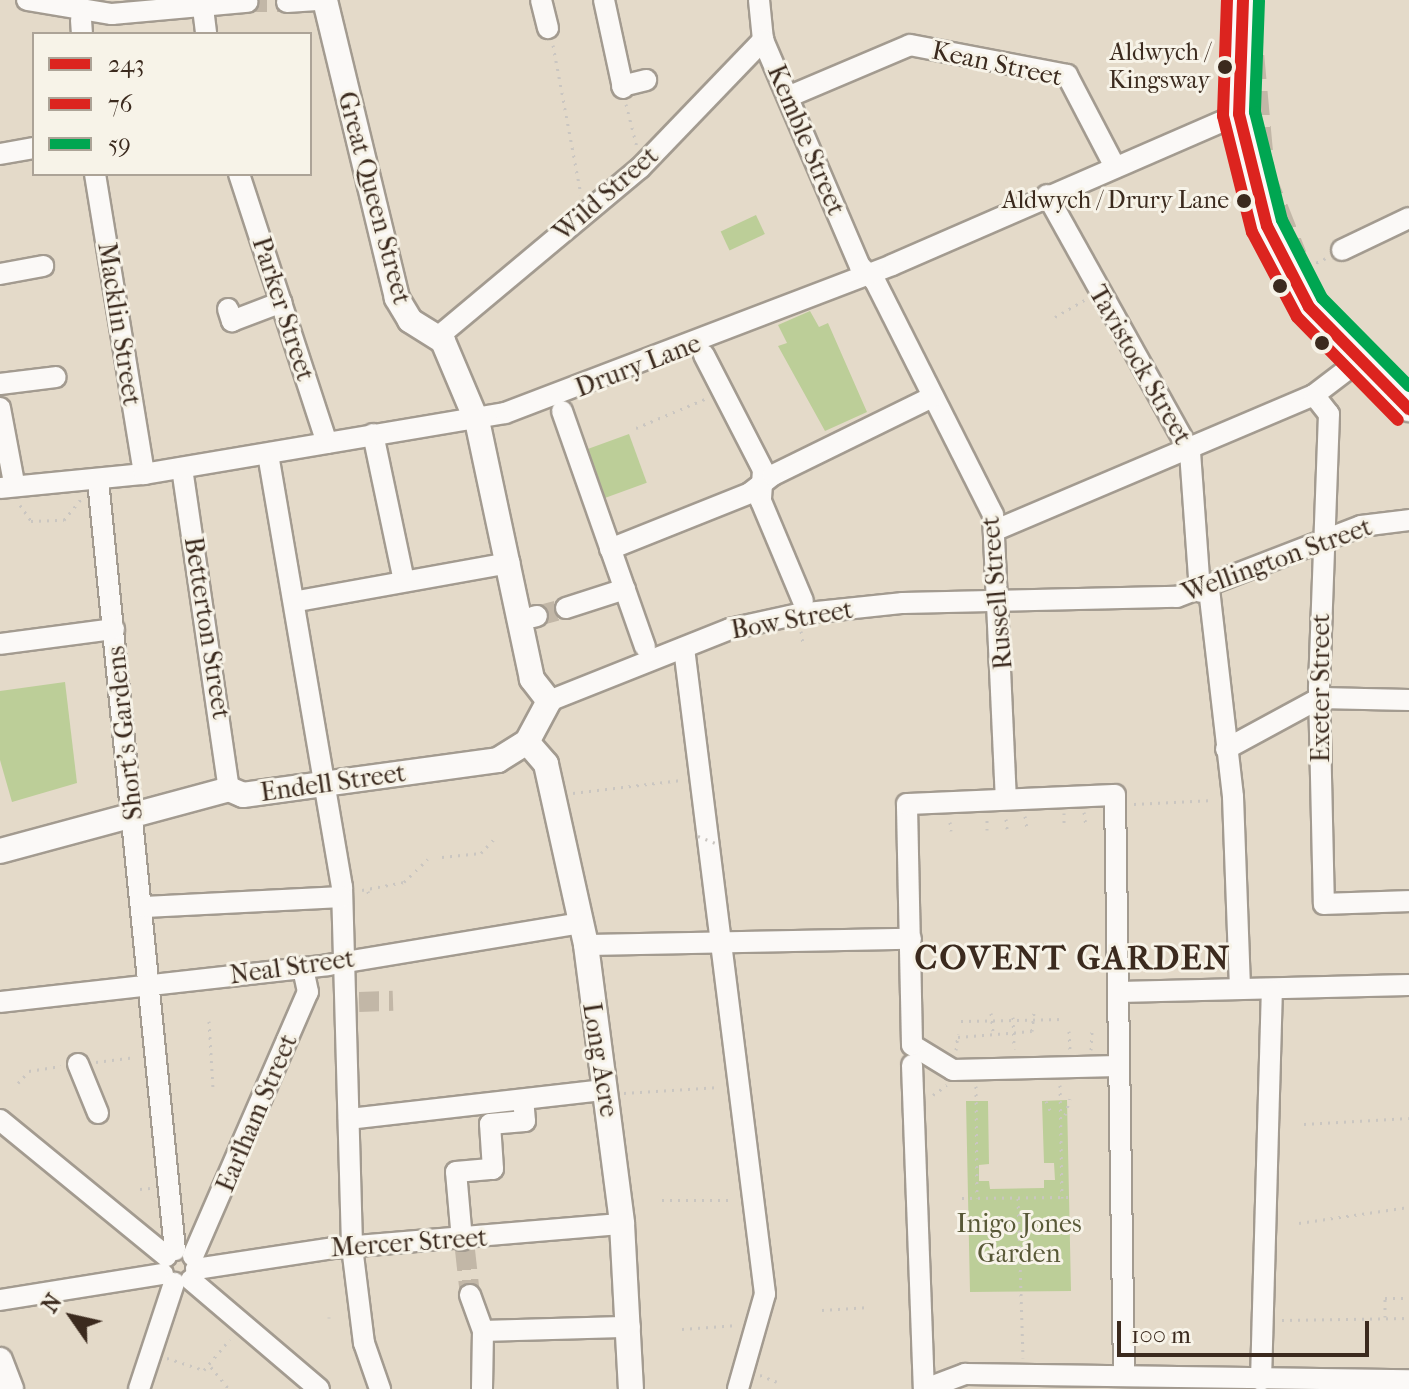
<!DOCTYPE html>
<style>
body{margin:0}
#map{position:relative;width:1409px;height:1389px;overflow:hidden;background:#e4dac9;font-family:"IM FELL French Canon",serif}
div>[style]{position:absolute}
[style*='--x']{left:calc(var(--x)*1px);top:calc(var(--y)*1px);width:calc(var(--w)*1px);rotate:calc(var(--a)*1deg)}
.green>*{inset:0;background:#bcce98;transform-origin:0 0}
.minor-tunnel>*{height:20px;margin-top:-10px;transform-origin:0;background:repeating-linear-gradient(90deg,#c2b7a7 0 20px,transparent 0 30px)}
.major-tunnel>*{height:24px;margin-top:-12px;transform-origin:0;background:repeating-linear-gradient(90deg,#c2b7a7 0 24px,transparent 0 36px)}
.path>*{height:3px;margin-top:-1.5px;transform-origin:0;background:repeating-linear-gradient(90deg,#cac6c1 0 2px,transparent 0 8px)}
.roads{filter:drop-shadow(2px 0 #a39b90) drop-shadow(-2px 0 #a39b90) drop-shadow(0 2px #a39b90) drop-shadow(0 -2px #a39b90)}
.minor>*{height:20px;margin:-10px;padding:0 10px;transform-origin:10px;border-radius:10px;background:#fbf9f7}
.major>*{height:24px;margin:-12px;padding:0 12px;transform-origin:12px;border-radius:12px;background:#fbf9f7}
.path-bridge>*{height:3px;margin-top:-1.5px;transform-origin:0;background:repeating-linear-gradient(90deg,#cac6c1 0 2px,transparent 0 8px)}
.bus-1>*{height:12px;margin:-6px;padding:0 6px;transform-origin:6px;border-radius:6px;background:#dc241f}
.bus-2>*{height:12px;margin:-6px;padding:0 6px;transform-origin:6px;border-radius:6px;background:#dc241f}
.bus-3>*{height:12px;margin:-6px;padding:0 6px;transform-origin:6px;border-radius:6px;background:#00a651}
.dots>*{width:22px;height:22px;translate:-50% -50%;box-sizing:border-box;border:4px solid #f7f3e8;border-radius:50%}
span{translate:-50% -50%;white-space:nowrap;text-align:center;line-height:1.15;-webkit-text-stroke:6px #f7f3e8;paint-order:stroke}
.bus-label{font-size:24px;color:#3b2a1e}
.right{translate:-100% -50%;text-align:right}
.street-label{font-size:26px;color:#3b2a1e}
.park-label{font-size:26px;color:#585837}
.district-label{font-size:34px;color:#3b2a1e;font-weight:700;letter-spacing:2px}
.legend{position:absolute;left:32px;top:32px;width:280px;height:144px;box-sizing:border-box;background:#f7f3e8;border:2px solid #aca397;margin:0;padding:10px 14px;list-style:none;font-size:24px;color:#3b2a1e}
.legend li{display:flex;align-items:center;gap:16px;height:40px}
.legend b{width:40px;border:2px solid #aca397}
.north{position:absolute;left:32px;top:1277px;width:80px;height:80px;-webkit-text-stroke:6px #f7f3e8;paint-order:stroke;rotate:304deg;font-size:22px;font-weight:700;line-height:32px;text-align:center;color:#3b2a1e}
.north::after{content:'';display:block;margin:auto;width:28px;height:36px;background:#3b2a1e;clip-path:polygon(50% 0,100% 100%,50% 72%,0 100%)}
.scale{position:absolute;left:1117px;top:1321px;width:252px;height:36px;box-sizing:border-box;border:4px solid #3b2a1e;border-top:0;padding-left:10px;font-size:24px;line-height:28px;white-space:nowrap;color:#3b2a1e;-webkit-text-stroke:6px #f7f3e8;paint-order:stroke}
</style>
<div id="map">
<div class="green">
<i style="left:756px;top:215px;width:21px;height:39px;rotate:65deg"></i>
<i style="clip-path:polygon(810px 311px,819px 327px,828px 323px,867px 412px,825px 431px,778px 346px,787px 343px,778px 325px)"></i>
<i style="left:629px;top:434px;width:52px;height:49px;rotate:70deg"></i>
<i style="clip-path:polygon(65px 682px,77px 783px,12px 802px,0 760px,0 691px)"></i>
<i style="clip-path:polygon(1067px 1100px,1071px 1291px,970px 1292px,966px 1101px,988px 1101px,989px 1164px,979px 1165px,979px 1181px,989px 1181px,990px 1189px,1044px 1188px,1044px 1180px,1055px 1180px,1054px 1163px,1044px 1163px,1042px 1101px)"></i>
</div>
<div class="minor-tunnel">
<i style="--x:247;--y:2;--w:40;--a:0"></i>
<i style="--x:537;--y:616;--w:30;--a:-15"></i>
<i style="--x:359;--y:1002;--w:34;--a:-2"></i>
<i style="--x:465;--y:1250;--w:45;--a:83.7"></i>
</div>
<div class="major-tunnel">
<i style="--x:1249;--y:20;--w:156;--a:84.8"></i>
<i style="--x:1263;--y:175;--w:87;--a:68.4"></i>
</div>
<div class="path">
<i style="--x:553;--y:45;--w:152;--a:79.4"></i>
<i style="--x:626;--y:104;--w:44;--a:75.7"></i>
<i style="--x:1309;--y:266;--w:21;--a:-25"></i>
<i style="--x:1055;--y:317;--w:34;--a:-30"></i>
<i style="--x:636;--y:428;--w:75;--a:-22.8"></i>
<i style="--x:20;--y:505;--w:19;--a:55"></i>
<i style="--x:31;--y:521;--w:33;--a:-2"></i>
<i style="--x:64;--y:520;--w:28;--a:-51"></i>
<i style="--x:801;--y:631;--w:13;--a:81"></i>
<i style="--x:573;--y:793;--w:109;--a:-6.9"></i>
<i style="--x:1134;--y:804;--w:80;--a:-2.9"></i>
<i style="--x:1084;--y:812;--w:15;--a:82"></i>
<i style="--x:1064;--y:813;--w:14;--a:90"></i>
<i style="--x:1025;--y:816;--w:12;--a:81"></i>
<i style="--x:1006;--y:819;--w:10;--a:84"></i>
<i style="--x:950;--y:822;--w:9;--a:84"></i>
<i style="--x:987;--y:830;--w:13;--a:-90"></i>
<i style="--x:442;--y:857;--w:39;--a:-6"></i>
<i style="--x:481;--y:853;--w:21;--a:-47"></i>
<i style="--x:362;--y:890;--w:43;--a:-10.8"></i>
<i style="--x:404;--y:882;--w:33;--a:-44"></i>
<i style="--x:368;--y:891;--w:7;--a:82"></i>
<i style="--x:991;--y:1013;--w:18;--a:84"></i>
<i style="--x:1013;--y:1017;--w:32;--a:88"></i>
<i style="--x:209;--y:1021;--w:68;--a:86.6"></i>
<i style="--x:961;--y:1021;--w:103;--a:-1.1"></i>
<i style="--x:1069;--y:1031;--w:19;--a:87"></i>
<i style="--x:958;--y:1037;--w:74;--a:-4.6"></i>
<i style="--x:1032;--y:1031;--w:18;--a:-84"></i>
<i style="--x:956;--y:1050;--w:16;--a:-83"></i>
<i style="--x:1091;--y:1050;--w:20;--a:-87"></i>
<i style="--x:96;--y:1062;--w:40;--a:-7.1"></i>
<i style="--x:18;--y:1083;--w:16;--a:-47"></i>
<i style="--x:29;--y:1071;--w:32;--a:-9"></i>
<i style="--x:1060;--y:1085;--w:113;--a:89"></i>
<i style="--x:976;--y:1086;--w:112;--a:89.5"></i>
<i style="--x:624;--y:1093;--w:96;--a:-3.6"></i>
<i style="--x:933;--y:1095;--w:17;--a:-36"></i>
<i style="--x:1046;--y:1101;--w:15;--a:67"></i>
<i style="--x:1065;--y:1115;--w:17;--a:-73"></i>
<i style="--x:1304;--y:1124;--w:105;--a:-3.3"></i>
<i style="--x:140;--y:1189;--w:10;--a:-6"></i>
<i style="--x:962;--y:1198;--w:112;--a:-0.5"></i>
<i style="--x:1018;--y:1198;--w:160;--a:88.2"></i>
<i style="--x:662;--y:1200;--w:72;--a:0"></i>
<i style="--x:1299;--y:1223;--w:111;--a:-8.3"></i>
<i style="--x:822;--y:1310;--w:48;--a:-3.6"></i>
<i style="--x:1385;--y:1317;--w:19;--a:-90"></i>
<i style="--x:1385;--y:1298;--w:24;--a:0"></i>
<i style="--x:329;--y:1318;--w:1;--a:-90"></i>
<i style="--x:1282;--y:1320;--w:127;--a:-0.9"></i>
<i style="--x:682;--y:1329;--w:56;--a:-4.1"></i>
<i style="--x:167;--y:1358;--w:39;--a:18"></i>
<i style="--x:204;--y:1370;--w:40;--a:-50"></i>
<i style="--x:211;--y:1367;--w:28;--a:51"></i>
<i style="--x:760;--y:1375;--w:18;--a:22"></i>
</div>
<div class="roads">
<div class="minor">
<i style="--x:27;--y:0;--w:86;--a:9.4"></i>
<i style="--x:112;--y:14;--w:136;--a:-5.1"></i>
<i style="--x:541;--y:0;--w:29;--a:76"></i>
<i style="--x:604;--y:0;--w:90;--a:77.8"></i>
<i style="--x:759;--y:0;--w:40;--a:84.3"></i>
<i style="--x:763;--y:40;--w:246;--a:66.8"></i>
<i style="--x:860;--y:266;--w:21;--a:45"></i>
<i style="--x:875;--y:281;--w:262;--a:63.2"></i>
<i style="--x:993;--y:515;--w:284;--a:87.4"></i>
<i style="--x:287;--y:2;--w:30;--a:-4"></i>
<i style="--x:203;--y:8;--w:26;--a:83"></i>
<i style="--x:81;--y:20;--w:14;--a:86"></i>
<i style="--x:622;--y:86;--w:25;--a:-14"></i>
<i style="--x:790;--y:96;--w:130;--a:-23"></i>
<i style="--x:910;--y:45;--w:160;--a:10.8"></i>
<i style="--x:1067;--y:75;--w:102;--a:62.4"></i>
<i style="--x:0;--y:154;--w:35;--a:-10"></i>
<i style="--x:95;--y:174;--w:304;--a:80.7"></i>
<i style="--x:239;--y:174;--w:283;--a:71.9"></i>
<i style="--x:1047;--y:195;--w:294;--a:60.9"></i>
<i style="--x:1190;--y:452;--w:140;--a:85.9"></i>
<i style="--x:1342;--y:250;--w:74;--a:-25.5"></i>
<i style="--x:0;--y:274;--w:44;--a:-10.5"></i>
<i style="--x:228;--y:309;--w:13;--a:72"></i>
<i style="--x:232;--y:321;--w:53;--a:-20.8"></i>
<i style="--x:439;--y:336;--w:262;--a:-39.9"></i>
<i style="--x:640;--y:168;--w:178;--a:-46.1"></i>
<i style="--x:704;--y:355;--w:129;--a:62.8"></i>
<i style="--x:763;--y:470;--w:31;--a:94"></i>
<i style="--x:761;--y:501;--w:108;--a:67.2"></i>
<i style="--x:0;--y:384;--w:56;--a:-7.1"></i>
<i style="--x:1314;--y:395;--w:24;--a:52"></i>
<i style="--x:1329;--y:414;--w:275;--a:92.1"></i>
<i style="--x:1319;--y:689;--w:215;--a:88.7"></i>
<i style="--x:1324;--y:904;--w:85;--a:-2"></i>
<i style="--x:0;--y:408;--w:76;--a:79.4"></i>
<i style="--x:562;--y:411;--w:250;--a:70.6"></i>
<i style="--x:373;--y:434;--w:150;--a:78.1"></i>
<i style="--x:269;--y:460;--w:433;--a:80.3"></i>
<i style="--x:342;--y:887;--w:360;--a:88.4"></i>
<i style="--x:352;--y:1247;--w:97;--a:82.9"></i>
<i style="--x:364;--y:1343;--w:49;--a:70.8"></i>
<i style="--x:182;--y:468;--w:324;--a:81.7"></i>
<i style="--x:98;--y:480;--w:774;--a:84.29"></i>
<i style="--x:0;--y:488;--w:145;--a:-5.6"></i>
<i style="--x:144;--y:474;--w:366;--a:-9.6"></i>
<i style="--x:505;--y:413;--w:414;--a:-20.9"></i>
<i style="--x:892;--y:265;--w:378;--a:-23.5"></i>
<i style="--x:996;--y:530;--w:345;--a:-23"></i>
<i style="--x:1314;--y:395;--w:53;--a:-37.3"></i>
<i style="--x:610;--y:549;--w:151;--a:-21.8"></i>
<i style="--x:750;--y:493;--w:29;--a:-38"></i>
<i style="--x:773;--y:475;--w:177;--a:-26.1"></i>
<i style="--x:1209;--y:589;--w:209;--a:83.4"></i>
<i style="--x:1233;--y:797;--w:190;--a:87.9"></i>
<i style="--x:298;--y:601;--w:215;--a:-10.2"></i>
<i style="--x:566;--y:608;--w:62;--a:-17.9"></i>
<i style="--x:533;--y:617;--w:4;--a:-14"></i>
<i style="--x:0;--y:644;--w:115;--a:-7.5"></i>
<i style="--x:684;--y:648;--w:651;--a:82.85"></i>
<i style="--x:765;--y:1294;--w:99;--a:105.9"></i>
<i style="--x:549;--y:701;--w:195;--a:-21.7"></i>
<i style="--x:730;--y:629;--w:70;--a:-12.4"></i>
<i style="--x:798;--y:614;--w:106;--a:-6"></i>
<i style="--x:903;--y:603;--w:274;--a:-1.3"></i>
<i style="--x:1177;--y:597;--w:197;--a:-21.1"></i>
<i style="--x:1361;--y:526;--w:48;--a:-7.1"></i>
<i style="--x:1226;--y:749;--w:107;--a:-28.5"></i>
<i style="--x:1320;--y:698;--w:89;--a:1.3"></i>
<i style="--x:145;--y:907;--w:197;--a:-2.9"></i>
<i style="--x:586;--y:945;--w:325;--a:-1.1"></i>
<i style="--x:1119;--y:992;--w:290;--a:-1.4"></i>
<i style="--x:0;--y:1002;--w:330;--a:-6.4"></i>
<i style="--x:328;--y:965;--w:258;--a:-9.4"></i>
<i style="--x:78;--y:1064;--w:53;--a:67.8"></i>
<i style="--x:912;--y:1065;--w:324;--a:87.9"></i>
<i style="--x:1118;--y:1066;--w:165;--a:178.6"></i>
<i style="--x:953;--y:1070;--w:48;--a:-148.6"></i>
<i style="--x:912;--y:1045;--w:241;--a:-91.2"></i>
<i style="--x:907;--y:804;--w:208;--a:-2.5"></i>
<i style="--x:1115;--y:795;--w:578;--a:89.11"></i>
<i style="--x:349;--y:1119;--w:258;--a:-6.5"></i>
<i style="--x:0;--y:1120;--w:215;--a:39.3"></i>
<i style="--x:462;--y:1240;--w:68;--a:-95"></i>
<i style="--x:456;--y:1172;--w:37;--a:-5"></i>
<i style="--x:493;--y:1169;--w:45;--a:-93.8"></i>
<i style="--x:490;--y:1124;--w:35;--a:-5"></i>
<i style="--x:525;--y:1121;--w:21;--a:-95"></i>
<i style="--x:193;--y:1256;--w:288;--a:-66.5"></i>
<i style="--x:308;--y:992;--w:25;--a:-102"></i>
<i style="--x:196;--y:1269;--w:140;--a:-8.7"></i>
<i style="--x:334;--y:1248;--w:289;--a:-4.8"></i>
<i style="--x:191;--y:1280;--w:168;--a:40.4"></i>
<i style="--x:470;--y:1295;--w:38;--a:70"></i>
<i style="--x:483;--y:1331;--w:58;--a:91"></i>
<i style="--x:0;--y:1300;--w:165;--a:-9.1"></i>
<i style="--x:483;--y:1331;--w:147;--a:-1.6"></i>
<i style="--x:1261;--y:1380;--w:390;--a:-88.4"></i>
<i style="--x:139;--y:1389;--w:112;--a:-71.7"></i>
<i style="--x:925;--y:1389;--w:43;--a:-20.6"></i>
<i style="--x:965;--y:1374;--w:444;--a:0.8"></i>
</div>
<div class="major">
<i style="--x:1243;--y:0;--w:114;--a:92"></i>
<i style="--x:1239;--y:114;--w:115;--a:76"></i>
<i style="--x:1267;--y:226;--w:91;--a:62.6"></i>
<i style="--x:1309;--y:307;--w:143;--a:45.6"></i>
<i style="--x:527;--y:742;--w:29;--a:49"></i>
<i style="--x:546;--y:764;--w:185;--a:77.5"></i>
<i style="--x:586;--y:945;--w:281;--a:82.6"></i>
<i style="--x:622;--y:1224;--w:165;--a:86.9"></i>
<i style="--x:0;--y:851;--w:237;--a:-15.1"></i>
<i style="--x:229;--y:789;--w:15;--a:23"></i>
<i style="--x:243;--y:795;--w:257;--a:-7.8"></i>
<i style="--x:498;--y:760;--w:34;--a:-32"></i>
<i style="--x:527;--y:742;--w:47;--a:-61.8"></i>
<i style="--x:549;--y:701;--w:28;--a:-128"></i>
<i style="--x:532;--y:679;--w:261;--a:-102"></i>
<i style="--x:478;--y:424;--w:90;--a:-112.9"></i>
<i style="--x:443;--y:341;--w:39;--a:-148"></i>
<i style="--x:410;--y:320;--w:26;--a:-121"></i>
<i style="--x:397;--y:298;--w:307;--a:-103.6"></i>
<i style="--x:0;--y:1360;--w:31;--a:69"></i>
</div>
</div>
<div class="path-bridge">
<i style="--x:1313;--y:745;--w:22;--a:3"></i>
<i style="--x:698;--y:836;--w:24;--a:22"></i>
</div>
<div class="bus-1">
<i style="--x:1243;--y:0;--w:114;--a:92"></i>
<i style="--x:1239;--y:114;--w:115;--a:76"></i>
<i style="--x:1267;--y:226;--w:91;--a:62.6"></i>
<i style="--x:1309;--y:307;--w:143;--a:45.6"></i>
</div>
<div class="bus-2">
<i style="--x:1227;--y:0;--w:116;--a:92"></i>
<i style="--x:1223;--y:116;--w:120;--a:76"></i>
<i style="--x:1252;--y:232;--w:96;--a:62.1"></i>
<i style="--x:1297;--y:317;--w:144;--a:45.6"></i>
</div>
<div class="bus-3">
<i style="--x:1259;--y:1;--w:111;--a:92.1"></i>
<i style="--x:1255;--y:112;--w:111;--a:76"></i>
<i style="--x:1282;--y:220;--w:88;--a:62.9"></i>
<i style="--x:1322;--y:298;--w:124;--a:45.3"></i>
</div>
<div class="dots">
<i style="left:1225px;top:67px;background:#3b2a1e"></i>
<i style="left:1244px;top:201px;background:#3b2a1e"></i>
<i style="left:1280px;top:286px;background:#3b2a1e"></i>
<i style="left:1322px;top:343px;background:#3b2a1e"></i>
</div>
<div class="bus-label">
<span class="right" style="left:1210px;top:67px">Aldwych /<br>Kingsway</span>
<span class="right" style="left:1229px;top:201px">Aldwych / Drury Lane</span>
</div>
<div class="street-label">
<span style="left:997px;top:64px;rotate:12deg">Kean Street</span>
<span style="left:806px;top:140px;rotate:67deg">Kemble Street</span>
<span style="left:606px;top:194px;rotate:-41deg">Wild Street</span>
<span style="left:374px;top:198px;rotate:75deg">Great Queen Street</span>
<span style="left:283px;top:309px;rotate:72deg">Parker Street</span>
<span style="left:119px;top:324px;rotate:81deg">Macklin Street</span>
<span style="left:1140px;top:365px;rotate:60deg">Tavistock Street</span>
<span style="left:638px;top:366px;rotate:-21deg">Drury Lane</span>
<span style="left:1277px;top:560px;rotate:-20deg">Wellington Street</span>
<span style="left:997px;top:593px;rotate:-95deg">Russell Street</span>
<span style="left:792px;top:620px;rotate:-10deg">Bow Street</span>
<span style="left:207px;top:628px;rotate:81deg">Betterton Street</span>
<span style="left:1321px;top:688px;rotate:-90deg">Exeter Street</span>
<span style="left:125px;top:733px;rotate:-96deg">Short's Gardens</span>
<span style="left:333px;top:783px;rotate:-8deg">Endell Street</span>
<span style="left:292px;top:967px;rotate:-8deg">Neal Street</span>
<span style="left:600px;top:1060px;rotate:81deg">Long Acre</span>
<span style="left:257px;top:1113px;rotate:-67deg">Earlham Street</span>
<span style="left:409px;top:1243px;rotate:-4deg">Mercer Street</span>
</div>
<div class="park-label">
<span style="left:1019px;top:1239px">Inigo Jones<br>Garden</span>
</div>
<div class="district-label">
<span style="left:1073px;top:959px">COVENT GARDEN</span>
</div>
<ul class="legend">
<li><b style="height:10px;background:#dc241f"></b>243</li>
<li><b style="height:10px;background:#dc241f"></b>76</li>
<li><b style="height:10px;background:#00a651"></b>59</li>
</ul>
<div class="north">N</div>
<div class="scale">100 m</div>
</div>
